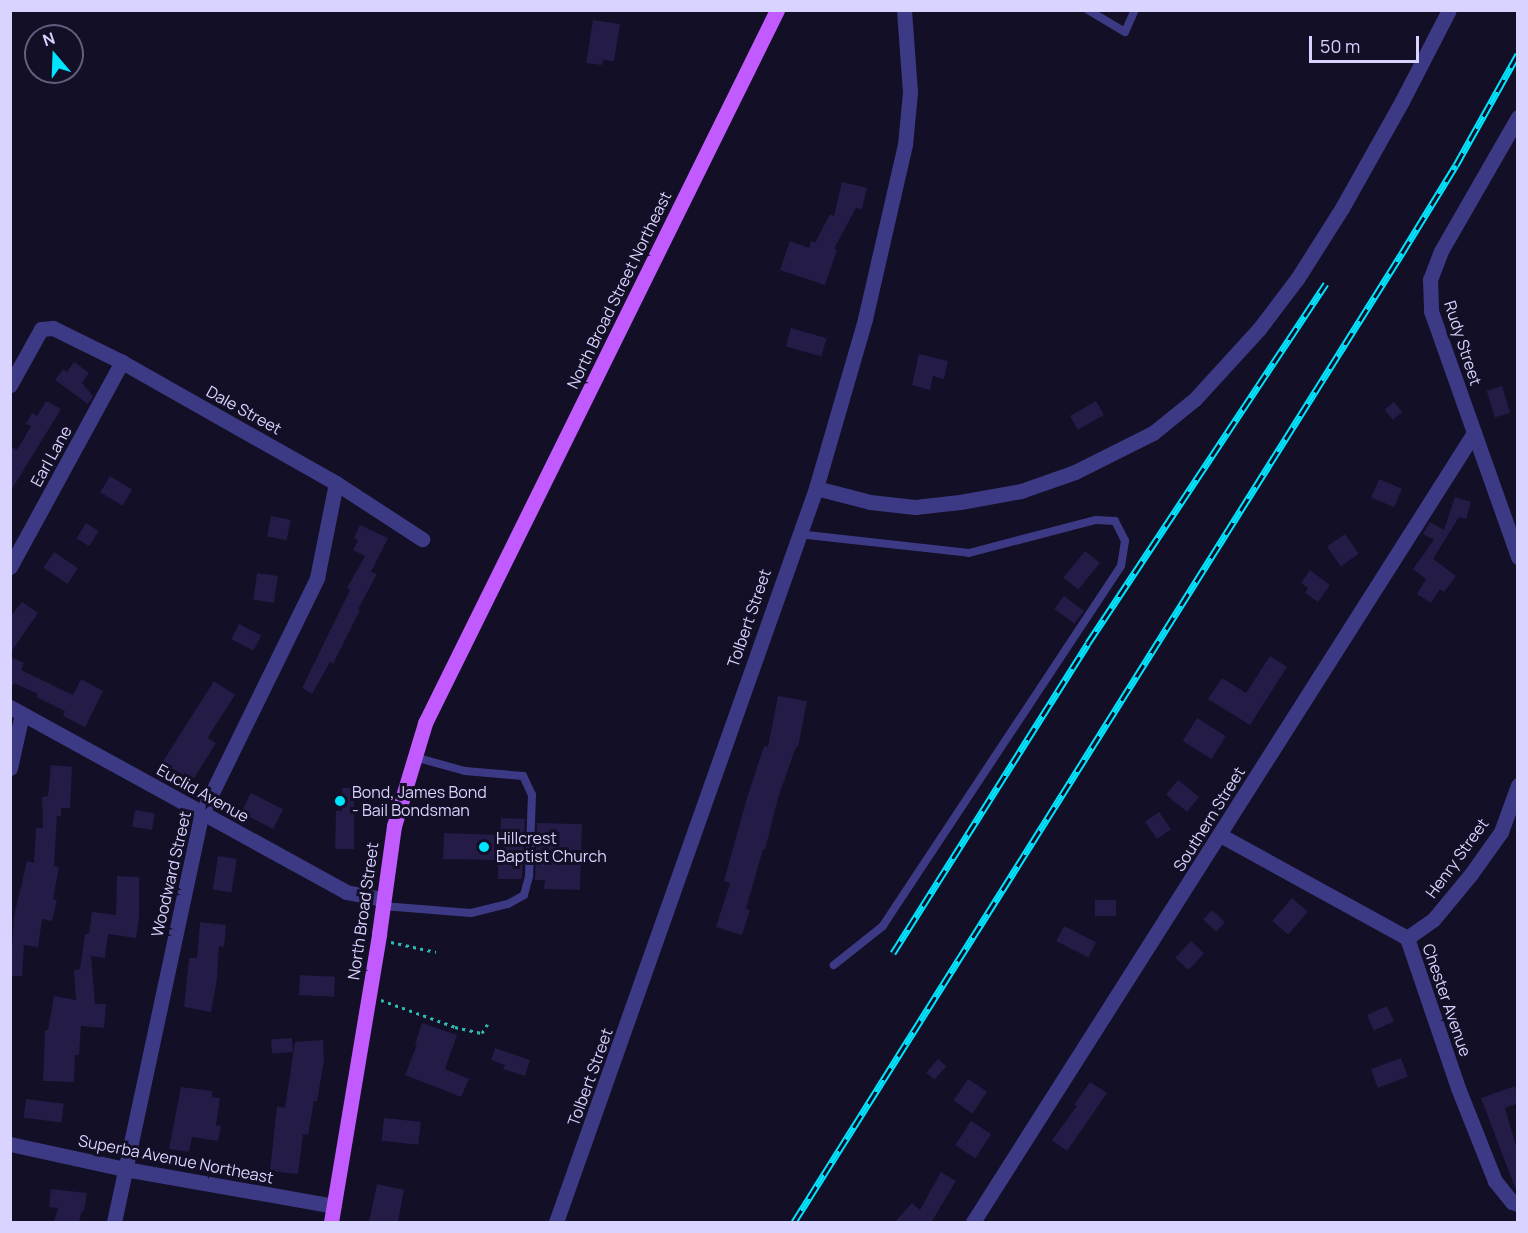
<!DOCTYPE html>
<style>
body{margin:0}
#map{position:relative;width:1528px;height:1233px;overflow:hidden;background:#130f26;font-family:Manrope,sans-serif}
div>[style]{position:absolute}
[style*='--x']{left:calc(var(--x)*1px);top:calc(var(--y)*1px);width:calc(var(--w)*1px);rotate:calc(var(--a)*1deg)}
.building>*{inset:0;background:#241b47;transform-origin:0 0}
.path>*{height:3px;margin-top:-1.5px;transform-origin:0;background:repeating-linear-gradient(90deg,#2fb8b0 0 3px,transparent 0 7.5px)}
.service>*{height:8px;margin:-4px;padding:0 4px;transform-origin:4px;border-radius:4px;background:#3d3a85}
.minor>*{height:15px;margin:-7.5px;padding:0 7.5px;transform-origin:7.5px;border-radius:7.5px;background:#3d3a85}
.primary>*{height:15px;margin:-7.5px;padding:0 7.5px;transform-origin:7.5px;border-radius:7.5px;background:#c25bff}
.rail>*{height:7px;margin-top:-3.5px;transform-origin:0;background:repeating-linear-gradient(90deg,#130f26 0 14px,#00e5ff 0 28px);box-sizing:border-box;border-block:2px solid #00e5ff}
.dots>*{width:16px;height:16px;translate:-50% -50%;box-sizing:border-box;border:3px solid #130f26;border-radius:50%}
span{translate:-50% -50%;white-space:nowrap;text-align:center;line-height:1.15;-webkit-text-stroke:6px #130f26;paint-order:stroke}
.street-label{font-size:16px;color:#d9d4ff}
.poi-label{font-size:16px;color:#d9d4ff}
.left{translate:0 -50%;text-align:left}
.frame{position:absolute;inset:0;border:12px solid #d9d4ff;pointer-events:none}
.north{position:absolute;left:24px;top:24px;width:60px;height:60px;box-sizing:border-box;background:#130f26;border:2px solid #625e7d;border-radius:50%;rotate:341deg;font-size:16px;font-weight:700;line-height:24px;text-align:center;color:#d9d4ff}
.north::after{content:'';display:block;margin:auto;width:21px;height:27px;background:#00e5ff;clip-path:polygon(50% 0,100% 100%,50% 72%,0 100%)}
.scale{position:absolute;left:1309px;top:36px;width:110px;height:27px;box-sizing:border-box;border:3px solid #d9d4ff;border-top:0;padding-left:8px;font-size:18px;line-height:21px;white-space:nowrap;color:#d9d4ff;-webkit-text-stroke:4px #130f26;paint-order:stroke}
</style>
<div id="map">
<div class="building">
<i style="clip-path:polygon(593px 20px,620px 24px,614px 61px,603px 60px,602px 65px,586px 63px)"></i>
<i style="clip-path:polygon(842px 182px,867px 188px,862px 209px,856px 208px,834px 249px,837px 250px,825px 285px,780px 270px,790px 241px,809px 248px,811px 241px,815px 243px,830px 214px,834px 216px)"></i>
<i style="left:791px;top:328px;width:37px;height:19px;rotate:16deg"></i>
<i style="clip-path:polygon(919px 354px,948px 361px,944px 379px,933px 376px,930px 390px,912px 385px)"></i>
<i style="clip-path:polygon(74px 362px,89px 373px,82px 383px,93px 396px,88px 404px,55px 380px,63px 369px,67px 372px)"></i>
<i style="left:1502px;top:386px;width:28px;height:16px;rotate:73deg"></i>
<i style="clip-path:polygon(46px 401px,61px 409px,10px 492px,10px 446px,17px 450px,31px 426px,26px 424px,32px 413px,37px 416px)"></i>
<i style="left:1096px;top:401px;width:16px;height:30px;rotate:60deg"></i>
<i style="left:1394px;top:402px;width:13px;height:12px;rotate:51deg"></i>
<i style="left:110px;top:476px;width:26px;height:19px;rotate:31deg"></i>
<i style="left:1379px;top:479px;width:25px;height:20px;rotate:23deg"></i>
<i style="clip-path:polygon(1455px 497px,1471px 502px,1466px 519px,1459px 517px,1433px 559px,1456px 576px,1444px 592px,1440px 589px,1431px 603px,1417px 594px,1426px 579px,1413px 569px,1434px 540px,1423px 534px,1430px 522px,1444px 530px)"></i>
<i style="left:271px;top:516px;width:20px;height:21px;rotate:11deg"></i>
<i style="left:86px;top:523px;width:15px;height:18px;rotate:32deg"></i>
<i style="clip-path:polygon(360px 525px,388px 538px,371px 572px,377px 574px,358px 609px,360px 610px,333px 664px,330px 662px,312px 694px,302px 688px,350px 590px,347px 588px,365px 556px,353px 550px,358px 540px,354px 538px)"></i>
<i style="left:1345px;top:534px;width:24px;height:22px;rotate:55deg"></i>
<i style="left:1085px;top:551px;width:19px;height:34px;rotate:39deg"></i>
<i style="left:54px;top:552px;width:29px;height:19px;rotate:34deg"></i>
<i style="clip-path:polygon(1310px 570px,1330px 585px,1318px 602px,1305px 593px,1308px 588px,1301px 583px)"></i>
<i style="left:257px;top:573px;width:21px;height:27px;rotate:8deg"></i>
<i style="left:1064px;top:596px;width:25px;height:16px;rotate:37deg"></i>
<i style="clip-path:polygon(22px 602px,38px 613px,11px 652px,10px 617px)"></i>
<i style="left:239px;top:624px;width:25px;height:17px;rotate:27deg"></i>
<i style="clip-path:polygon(1270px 656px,1287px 667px,1250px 725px,1208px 699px,1222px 678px,1246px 693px)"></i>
<i style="clip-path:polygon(11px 657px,24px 663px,21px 670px,73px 695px,81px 679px,103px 691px,85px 727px,63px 716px,65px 711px,36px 697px,38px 694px,14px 683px,10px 690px)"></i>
<i style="clip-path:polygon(214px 681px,235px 695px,211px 732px,208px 738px,216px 743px,193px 780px,162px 763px)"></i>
<i style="clip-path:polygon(778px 696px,807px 701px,798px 747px,796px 747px,778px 798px,765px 850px,763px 849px,746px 909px,750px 910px,742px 935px,716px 927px,730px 883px,724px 881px,747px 798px,764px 746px,768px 747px)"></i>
<i style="left:1197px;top:718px;width:34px;height:27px;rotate:32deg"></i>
<i style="clip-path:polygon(51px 765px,72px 767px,70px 808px,61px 808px,61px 816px,57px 816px,54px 866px,59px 867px,53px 899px,57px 900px,52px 921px,42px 919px,38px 947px,24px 945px,22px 976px,10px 976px,14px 916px,27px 861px,34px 863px,36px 828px,43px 828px,42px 797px,48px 796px)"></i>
<i style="left:1178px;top:780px;width:27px;height:19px;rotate:39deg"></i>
<i style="clip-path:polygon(342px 788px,354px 788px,354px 849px,335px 849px,336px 811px,342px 811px)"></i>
<i style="left:251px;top:793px;width:36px;height:22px;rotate:27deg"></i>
<i style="left:135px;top:810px;width:20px;height:17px;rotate:9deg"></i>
<i style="left:1159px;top:812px;width:21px;height:17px;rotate:55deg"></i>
<i style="clip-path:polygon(501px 818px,525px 819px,522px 879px,498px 879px,498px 860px,443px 859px,444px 833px,500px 835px)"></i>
<i style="clip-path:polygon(537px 823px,582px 824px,580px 890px,544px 889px,545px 880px,535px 880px)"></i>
<i style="left:218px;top:856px;width:19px;height:34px;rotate:9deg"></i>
<i style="clip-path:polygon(117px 876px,139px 877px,139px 918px,136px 938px,108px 934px,105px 958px,91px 956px,95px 1004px,106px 1004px,104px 1028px,81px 1026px,79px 1055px,75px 1055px,74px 1082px,43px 1081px,45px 1030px,48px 1030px,54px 996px,76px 1000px,74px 970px,80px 969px,85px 934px,89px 934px,92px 912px,116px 915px)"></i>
<i style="left:1292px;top:898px;width:21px;height:30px;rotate:41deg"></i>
<i style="left:1095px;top:900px;width:21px;height:16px"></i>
<i style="left:1212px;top:910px;width:18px;height:13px;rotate:43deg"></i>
<i style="clip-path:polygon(200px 922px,226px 925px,224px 947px,219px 946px,217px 979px,211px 1012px,184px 1007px,189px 958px,197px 958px)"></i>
<i style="left:1064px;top:926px;width:36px;height:17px;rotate:27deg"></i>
<i style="left:1191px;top:941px;width:18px;height:23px;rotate:43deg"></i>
<i style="left:300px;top:975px;width:35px;height:20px;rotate:3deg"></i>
<i style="left:1387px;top:1006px;width:17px;height:22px;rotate:66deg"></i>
<i style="clip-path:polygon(422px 1023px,457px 1035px,445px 1069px,469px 1079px,461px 1097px,405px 1075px,417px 1045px,415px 1044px)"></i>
<i style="left:292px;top:1038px;width:14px;height:21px;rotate:86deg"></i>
<i style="clip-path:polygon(323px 1040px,324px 1061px,317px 1101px,314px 1101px,308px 1135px,303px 1134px,298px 1174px,270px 1171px,277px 1106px,285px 1108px,295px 1042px)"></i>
<i style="clip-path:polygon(495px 1048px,530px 1060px,525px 1076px,503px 1069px,505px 1065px,491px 1060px)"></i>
<i style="left:1401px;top:1058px;width:20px;height:32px;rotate:70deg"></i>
<i style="left:938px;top:1059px;width:11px;height:18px;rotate:41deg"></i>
<i style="left:968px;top:1079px;width:23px;height:26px;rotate:34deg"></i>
<i style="clip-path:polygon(1090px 1082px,1107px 1093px,1067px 1151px,1052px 1140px,1077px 1106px,1074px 1105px)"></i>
<i style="clip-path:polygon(1515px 1086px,1518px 1103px,1505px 1108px,1518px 1153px,1516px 1190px,1481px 1098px)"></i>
<i style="clip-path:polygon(181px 1087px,212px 1091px,212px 1097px,220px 1098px,216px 1125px,221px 1126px,218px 1141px,192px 1137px,189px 1152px,169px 1149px)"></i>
<i style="left:26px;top:1099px;width:38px;height:19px;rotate:7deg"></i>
<i style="left:384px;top:1118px;width:37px;height:23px;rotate:6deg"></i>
<i style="left:971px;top:1121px;width:24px;height:29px;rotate:33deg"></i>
<i style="clip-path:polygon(941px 1172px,956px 1181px,932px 1221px,935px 1222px,895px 1222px,912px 1203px,920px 1210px)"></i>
<i style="clip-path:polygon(377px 1184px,404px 1190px,398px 1222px,369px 1222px)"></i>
<i style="clip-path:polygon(51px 1189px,87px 1193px,84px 1211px,82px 1211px,79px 1222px,54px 1222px,58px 1208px,49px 1207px)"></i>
</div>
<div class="path">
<i style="--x:391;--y:942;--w:46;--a:12.5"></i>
<i style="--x:381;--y:1000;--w:79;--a:20"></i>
<i style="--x:455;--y:1027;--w:28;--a:13"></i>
<i style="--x:482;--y:1033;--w:15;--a:-58"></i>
</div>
<div class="service">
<i style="--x:1088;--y:10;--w:43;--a:30.7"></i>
<i style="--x:1125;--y:32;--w:24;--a:-66"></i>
<i style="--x:798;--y:534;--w:172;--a:6.3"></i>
<i style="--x:969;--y:553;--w:131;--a:-14.6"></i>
<i style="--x:1096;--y:520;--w:19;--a:3"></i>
<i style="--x:1115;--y:521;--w:22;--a:63"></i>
<i style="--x:1125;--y:541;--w:25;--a:99"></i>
<i style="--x:1121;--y:566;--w:432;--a:123.5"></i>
<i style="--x:883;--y:926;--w:63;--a:141.5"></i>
<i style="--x:383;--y:906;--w:88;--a:4.5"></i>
<i style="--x:471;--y:913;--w:38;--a:-14"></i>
<i style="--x:508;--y:904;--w:18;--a:-29"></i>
<i style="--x:524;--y:895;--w:20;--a:-75"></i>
<i style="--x:529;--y:876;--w:81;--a:-87.9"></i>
<i style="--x:532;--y:795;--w:21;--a:-115"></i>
<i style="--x:523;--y:776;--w:58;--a:-175.1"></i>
<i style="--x:465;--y:771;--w:53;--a:-164.6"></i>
</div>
<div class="minor">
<i style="--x:1518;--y:117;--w:155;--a:119.9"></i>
<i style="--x:1441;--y:251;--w:30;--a:111"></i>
<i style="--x:1430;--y:279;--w:32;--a:88"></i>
<i style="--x:1431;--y:311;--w:261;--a:70.5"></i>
<i style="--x:10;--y:385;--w:64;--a:-61"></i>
<i style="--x:41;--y:329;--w:12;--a:-5"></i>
<i style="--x:53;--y:328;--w:77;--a:26.2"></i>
<i style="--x:122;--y:362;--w:246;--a:29.5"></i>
<i style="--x:336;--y:483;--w:103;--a:33.1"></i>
<i style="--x:816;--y:488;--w:56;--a:14.5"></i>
<i style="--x:870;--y:502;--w:45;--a:6.3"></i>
<i style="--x:915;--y:507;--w:45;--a:-6.3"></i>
<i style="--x:960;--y:502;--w:62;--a:-10.2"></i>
<i style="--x:1021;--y:491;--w:57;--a:-19.4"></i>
<i style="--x:1075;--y:472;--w:87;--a:-26.6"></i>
<i style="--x:1153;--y:433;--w:54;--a:-39"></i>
<i style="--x:1195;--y:399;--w:95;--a:-47.6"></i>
<i style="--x:1259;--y:329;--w:63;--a:-52.8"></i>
<i style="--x:1297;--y:279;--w:84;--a:-57.6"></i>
<i style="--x:1342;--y:208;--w:123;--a:-60.7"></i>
<i style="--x:1402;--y:101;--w:102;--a:-62.7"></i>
<i style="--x:10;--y:567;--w:234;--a:-61.4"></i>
<i style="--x:10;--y:707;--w:384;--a:28.8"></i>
<i style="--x:346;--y:892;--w:38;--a:11"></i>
<i style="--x:10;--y:768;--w:55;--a:-77.5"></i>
<i style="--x:1220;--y:835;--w:213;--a:28.8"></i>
<i style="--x:1407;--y:938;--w:158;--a:71.2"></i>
<i style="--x:1458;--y:1088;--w:100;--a:68.3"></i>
<i style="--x:1495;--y:1181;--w:27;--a:51"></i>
<i style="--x:1512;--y:1202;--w:6;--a:18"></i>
<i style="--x:1407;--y:938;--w:32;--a:-35"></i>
<i style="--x:1433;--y:920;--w:60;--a:-50.4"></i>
<i style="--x:1471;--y:874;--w:52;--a:-54.5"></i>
<i style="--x:1501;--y:832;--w:50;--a:-70.1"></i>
<i style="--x:10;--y:1144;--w:118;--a:12.3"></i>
<i style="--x:125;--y:1169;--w:212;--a:10"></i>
<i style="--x:114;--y:1222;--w:418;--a:-77.9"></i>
<i style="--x:202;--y:813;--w:262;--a:-63.9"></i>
<i style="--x:317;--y:578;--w:97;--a:-78.7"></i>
<i style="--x:556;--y:1222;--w:779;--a:-70.49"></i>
<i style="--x:816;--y:488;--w:176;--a:-73.8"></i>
<i style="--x:865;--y:319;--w:179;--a:-77.1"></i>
<i style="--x:905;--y:145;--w:53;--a:-84.6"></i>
<i style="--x:910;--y:92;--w:82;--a:-94.2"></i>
<i style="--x:973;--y:1222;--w:935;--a:-57.59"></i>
</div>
<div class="primary">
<i style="--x:331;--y:1222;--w:292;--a:-80.5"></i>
<i style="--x:379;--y:934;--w:109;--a:-82.1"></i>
<i style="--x:394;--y:826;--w:108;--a:-73.2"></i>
<i style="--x:425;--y:723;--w:795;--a:-63.72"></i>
</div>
<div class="rail">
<i style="--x:893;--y:953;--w:366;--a:-57.8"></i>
<i style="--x:1088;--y:643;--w:431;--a:-56.5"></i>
<i style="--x:794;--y:1222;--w:1144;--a:-57.89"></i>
<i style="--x:1402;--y:253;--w:103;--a:-58.5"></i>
<i style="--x:1456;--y:165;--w:127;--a:-60.8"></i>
</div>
<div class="dots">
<i style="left:340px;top:801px;background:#00e5ff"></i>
<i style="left:484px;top:847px;background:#00e5ff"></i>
</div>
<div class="street-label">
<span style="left:619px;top:290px;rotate:-64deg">North Broad Street Northeast</span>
<span style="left:1463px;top:343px;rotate:72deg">Rudy Street</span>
<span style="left:244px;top:410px;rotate:29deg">Dale Street</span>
<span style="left:51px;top:456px;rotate:-61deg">Earl Lane</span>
<span style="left:749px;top:618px;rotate:-71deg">Tolbert Street</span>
<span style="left:203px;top:793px;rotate:29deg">Euclid Avenue</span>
<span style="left:1209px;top:819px;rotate:-58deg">Southern Street</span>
<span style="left:1457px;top:858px;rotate:-54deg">Henry Street</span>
<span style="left:171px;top:874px;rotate:-77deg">Woodward Street</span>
<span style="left:363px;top:911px;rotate:-82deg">North Broad Street</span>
<span style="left:1447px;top:1000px;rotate:71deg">Chester Avenue</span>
<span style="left:590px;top:1077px;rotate:-70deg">Tolbert Street</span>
<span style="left:176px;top:1159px;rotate:11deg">Superba Avenue Northeast</span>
</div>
<div class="poi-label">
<span class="left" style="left:352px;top:801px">Bond, James Bond<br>- Bail Bondsman</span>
<span class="left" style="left:496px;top:847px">Hillcrest<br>Baptist Church</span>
</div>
<div class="frame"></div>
<div class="north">N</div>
<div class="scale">50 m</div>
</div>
